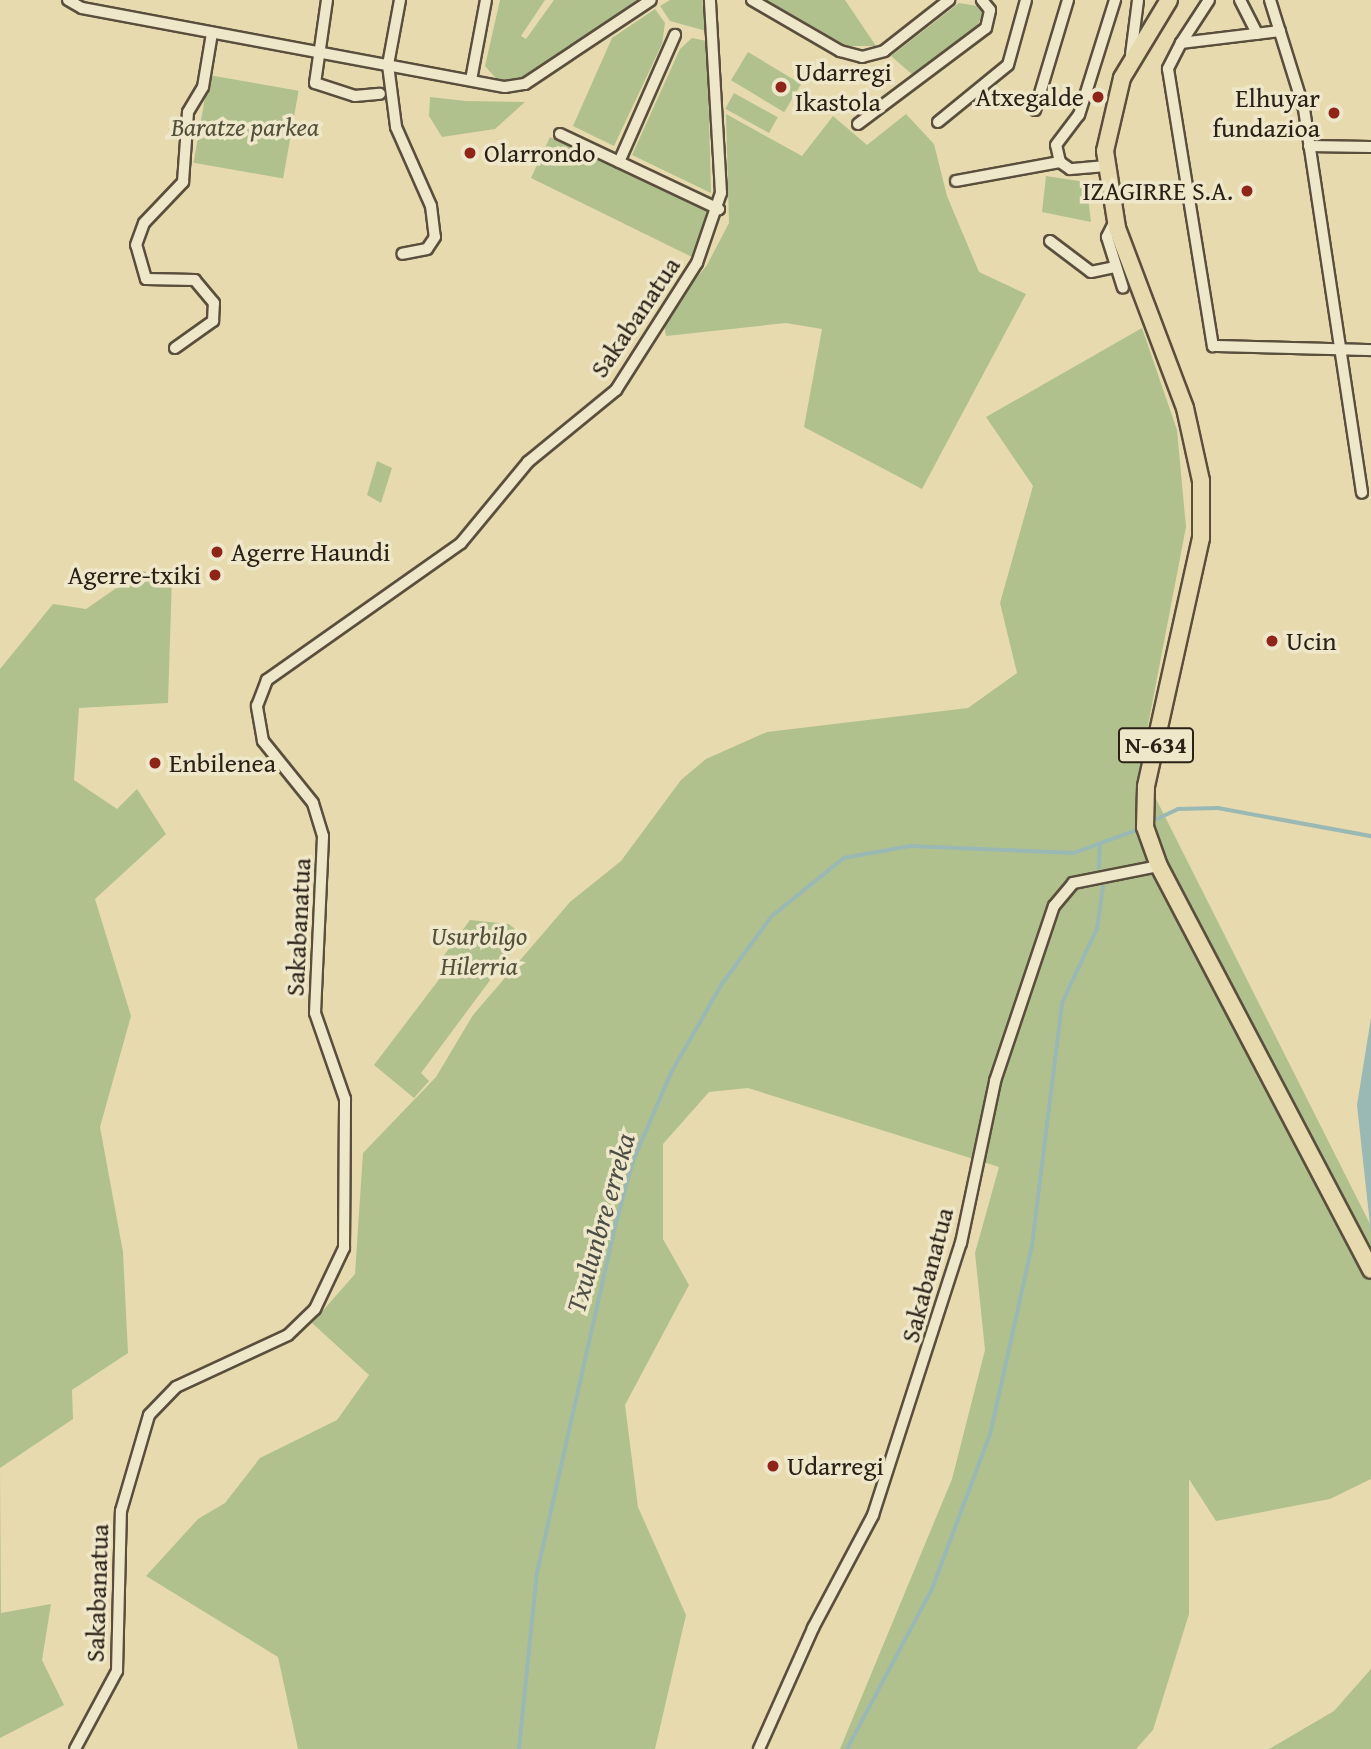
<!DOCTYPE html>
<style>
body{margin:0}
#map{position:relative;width:1371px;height:1749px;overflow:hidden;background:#e7daae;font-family:"Gentium Book Plus",serif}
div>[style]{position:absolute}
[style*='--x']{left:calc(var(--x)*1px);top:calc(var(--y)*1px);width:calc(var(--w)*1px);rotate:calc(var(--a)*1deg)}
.green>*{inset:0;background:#b1c18e;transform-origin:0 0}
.water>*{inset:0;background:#9ab8b4}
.stream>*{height:3.5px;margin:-1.75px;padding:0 1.75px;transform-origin:1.75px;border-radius:1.75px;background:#9ab8b4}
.roads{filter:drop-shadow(2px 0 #5a4f3d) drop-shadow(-2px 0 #5a4f3d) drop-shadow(0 2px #5a4f3d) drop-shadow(0 -2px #5a4f3d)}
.minor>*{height:10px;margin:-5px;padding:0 5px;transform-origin:5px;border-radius:5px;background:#efe7ca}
.trunk>*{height:16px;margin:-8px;padding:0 8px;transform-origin:8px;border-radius:8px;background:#e7daae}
.dots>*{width:19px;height:19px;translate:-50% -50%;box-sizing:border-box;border:4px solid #efe7ca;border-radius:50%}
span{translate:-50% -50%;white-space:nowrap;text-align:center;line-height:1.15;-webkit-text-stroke:7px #efe7ca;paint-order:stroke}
.shield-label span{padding:2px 5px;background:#efe7ca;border:2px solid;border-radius:5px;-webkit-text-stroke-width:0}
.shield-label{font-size:24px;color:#2b2117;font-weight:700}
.poi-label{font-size:26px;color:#2b2117}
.left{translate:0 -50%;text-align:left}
.right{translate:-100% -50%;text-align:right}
.park-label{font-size:26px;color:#53513b;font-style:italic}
.street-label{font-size:26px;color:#2b2117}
.water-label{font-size:28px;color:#4c4e46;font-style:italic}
</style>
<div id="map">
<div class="green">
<i style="clip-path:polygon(500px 0,545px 0,521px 36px,526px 39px,554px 0,637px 0,520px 80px,501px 84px,485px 66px)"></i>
<i style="clip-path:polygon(670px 0,702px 0,706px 31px,670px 21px,660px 6px)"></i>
<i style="clip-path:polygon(767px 0,845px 0,876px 46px,847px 46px)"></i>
<i style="clip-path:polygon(959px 3px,977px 6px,983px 14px,976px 28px,914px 76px,891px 56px)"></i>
<i style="clip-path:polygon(655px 9px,665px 23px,662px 44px,614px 146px,573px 126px,612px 38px)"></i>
<i style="clip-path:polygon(692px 38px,707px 41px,711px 193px,632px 155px,680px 49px)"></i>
<i style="left:748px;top:52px;width:62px;height:33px;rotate:31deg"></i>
<i style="left:209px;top:75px;width:91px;height:89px;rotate:10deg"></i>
<i style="left:734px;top:93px;width:50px;height:18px;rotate:29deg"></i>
<i style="clip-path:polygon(430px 97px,466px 101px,525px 102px,495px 129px,442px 137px,429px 116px)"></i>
<i style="clip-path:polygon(726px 114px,802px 156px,833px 116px,867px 145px,906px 114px,934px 144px,947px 196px,979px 272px,1026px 294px,922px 489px,804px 427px,822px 329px,786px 323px,666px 336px,663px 320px,707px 265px,729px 223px)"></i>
<i style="clip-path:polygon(550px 137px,706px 211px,704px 238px,692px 257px,531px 178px)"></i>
<i style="clip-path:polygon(1046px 176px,1086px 182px,1091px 222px,1042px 212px)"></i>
<i style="clip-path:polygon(1142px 328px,1177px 430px,1186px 527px,1140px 767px,1371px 1226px,1371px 1479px,1330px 1499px,1216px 1521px,1189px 1479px,1189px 1614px,1153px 1730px,1136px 1749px,840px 1749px,952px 1479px,985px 1350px,975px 1253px,999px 1167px,748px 1088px,709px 1092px,663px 1144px,663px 1239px,689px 1285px,625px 1405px,638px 1507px,686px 1615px,655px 1749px,298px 1749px,278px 1657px,146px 1576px,198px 1519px,225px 1503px,260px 1458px,337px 1420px,369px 1375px,312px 1323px,355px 1274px,363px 1153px,436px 1077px,473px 1015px,570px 902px,621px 861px,681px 780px,706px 759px,767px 732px,968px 708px,1017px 673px,1000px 603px,1033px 486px,986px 417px)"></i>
<i style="clip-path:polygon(377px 461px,392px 468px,381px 503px,367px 495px)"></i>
<i style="clip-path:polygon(141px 571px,172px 577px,168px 703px,79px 708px,74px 780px,117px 809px,137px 789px,166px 834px,95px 899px,131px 1016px,100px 1127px,123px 1252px,128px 1353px,72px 1390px,73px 1419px,0 1468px,1px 1613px,51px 1604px,42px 1660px,64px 1705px,0 1738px,0 669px,53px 604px,86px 609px)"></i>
<i style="clip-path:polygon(470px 920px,509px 924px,523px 936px,421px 1073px,429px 1081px,414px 1098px,374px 1065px,450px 965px,442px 958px)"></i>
<i style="clip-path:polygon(1371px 1669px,1371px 1749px,1269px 1749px,1334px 1711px)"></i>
</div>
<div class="water">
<i style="clip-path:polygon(1371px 1018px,1371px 1234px,1357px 1105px)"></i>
</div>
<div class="stream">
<i style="--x:1157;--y:819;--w:23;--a:-25"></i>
<i style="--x:1178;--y:809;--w:40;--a:-1.4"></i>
<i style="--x:1218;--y:808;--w:156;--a:10.4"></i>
<i style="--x:1099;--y:868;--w:24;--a:-88"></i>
<i style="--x:519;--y:1749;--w:177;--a:-84.2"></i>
<i style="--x:537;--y:1573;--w:352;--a:-77.3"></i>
<i style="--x:614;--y:1230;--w:72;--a:-74.6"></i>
<i style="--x:633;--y:1161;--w:96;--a:-66.6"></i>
<i style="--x:671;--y:1073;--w:103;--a:-60.2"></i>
<i style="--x:722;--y:984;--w:84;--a:-53.7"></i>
<i style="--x:772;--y:916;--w:92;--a:-38.9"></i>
<i style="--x:844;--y:858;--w:67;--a:-10.3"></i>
<i style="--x:910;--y:846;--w:164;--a:2.4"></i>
<i style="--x:1074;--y:853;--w:67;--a:-20.1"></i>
<i style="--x:847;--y:1749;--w:181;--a:-62"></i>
<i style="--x:932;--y:1589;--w:165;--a:-69.4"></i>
<i style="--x:990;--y:1435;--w:195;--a:-77.5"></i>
<i style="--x:1032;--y:1245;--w:244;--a:-82.9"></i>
<i style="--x:1062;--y:1003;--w:82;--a:-64.7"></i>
<i style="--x:1097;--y:929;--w:42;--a:-81.9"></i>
</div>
<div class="roads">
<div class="minor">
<i style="--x:68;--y:0;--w:16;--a:30"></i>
<i style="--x:82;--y:8;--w:430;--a:10.6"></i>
<i style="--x:505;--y:87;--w:20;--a:-9"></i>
<i style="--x:525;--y:84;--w:151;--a:-33.7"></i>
<i style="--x:327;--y:0;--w:84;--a:98.2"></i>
<i style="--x:315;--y:83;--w:42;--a:18"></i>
<i style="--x:355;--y:96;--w:25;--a:-5"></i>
<i style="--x:400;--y:0;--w:66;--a:100.5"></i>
<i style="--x:388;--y:65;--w:63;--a:82.6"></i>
<i style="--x:396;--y:127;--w:86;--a:66.1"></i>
<i style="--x:431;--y:206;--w:31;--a:83"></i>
<i style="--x:435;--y:237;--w:14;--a:124"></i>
<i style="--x:427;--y:249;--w:25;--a:169"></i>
<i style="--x:752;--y:0;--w:102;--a:30.1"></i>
<i style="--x:840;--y:51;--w:23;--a:15"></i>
<i style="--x:862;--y:57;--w:23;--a:-15"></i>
<i style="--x:884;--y:51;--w:83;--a:-38.1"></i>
<i style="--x:1240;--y:0;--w:38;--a:63"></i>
<i style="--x:1270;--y:0;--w:114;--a:72.7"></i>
<i style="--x:1304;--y:109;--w:388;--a:81.4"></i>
<i style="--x:1280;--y:31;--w:100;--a:173.1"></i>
<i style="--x:1181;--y:43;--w:29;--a:117"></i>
<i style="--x:1168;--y:69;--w:281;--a:80.8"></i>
<i style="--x:1213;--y:346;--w:158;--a:1.5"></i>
<i style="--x:1181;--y:43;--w:51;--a:-56.9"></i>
<i style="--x:1131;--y:55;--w:55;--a:-82.7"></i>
<i style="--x:471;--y:80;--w:81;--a:-79.4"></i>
<i style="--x:1035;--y:110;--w:115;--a:-73.3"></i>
<i style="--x:938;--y:122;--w:90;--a:-39.2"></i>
<i style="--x:1008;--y:65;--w:67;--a:-74.5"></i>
<i style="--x:858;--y:124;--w:160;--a:-36.9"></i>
<i style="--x:986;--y:28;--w:18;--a:-77"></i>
<i style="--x:990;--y:10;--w:13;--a:-129"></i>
<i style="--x:560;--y:134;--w:176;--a:25.3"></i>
<i style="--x:1309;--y:146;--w:62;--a:0.9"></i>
<i style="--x:619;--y:162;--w:139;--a:-66.2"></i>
<i style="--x:1106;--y:166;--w:36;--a:175"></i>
<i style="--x:1070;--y:169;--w:12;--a:-145"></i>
<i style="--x:1060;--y:162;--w:17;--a:-103"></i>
<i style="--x:1056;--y:145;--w:38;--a:-53"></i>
<i style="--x:1079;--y:115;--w:121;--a:-72.6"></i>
<i style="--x:956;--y:181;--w:106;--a:-10.4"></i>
<i style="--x:1115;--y:221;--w:18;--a:117"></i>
<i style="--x:1107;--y:237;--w:53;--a:72.6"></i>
<i style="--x:1050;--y:241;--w:51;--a:37.1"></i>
<i style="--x:1091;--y:272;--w:25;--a:-12"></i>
<i style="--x:175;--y:348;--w:47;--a:-35.4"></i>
<i style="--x:213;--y:321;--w:18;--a:-87"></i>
<i style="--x:214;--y:303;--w:30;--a:-130"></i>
<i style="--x:195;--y:280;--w:49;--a:-178.8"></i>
<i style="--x:146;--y:279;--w:35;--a:-106"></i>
<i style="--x:136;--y:245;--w:23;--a:-70"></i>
<i style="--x:144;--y:223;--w:57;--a:-46.4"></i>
<i style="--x:183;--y:182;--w:70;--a:-85.9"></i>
<i style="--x:188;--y:112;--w:29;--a:-59"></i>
<i style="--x:203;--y:87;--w:55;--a:-80.5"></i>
<i style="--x:75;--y:1749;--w:89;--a:-61.7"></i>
<i style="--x:117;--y:1671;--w:160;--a:-88.6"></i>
<i style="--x:121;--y:1511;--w:100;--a:-73.7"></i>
<i style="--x:149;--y:1415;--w:39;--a:-46"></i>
<i style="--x:176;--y:1387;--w:123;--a:-24.9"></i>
<i style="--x:288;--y:1335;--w:37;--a:-44"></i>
<i style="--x:315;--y:1309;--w:68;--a:-64.6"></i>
<i style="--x:344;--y:1248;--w:149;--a:-89.6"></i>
<i style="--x:345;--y:1099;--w:91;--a:-109.2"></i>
<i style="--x:315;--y:1013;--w:177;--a:-87.4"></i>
<i style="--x:323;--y:836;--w:34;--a:-107"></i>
<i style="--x:313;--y:803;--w:80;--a:-128.9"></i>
<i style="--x:263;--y:741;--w:36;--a:-100"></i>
<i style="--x:257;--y:706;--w:28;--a:-69"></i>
<i style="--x:267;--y:680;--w:237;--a:-35.2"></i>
<i style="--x:461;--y:543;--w:105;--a:-50.4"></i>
<i style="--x:528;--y:462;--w:114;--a:-39.3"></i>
<i style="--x:616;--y:390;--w:151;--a:-57.5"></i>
<i style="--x:697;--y:263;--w:74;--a:-71.1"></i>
<i style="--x:721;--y:193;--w:193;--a:-93.3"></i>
<i style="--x:759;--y:1749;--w:133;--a:-65.9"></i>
<i style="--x:813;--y:1628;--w:128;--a:-62"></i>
<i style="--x:873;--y:1515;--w:286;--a:-72.1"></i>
<i style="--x:961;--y:1243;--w:166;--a:-78.1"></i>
<i style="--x:995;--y:1081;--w:185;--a:-71.4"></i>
<i style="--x:1054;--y:906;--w:30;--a:-50"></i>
<i style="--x:1073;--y:883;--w:88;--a:-11.2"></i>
</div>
<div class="trunk">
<i style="--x:1169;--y:0;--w:91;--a:121.1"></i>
<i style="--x:1122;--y:78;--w:75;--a:103.1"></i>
<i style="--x:1105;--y:151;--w:78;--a:81.1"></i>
<i style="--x:1117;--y:228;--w:192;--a:69.3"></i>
<i style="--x:1185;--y:408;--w:75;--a:77.6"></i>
<i style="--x:1201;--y:481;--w:57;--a:90"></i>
<i style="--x:1201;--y:538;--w:255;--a:102.5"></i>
<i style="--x:1146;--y:787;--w:40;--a:91.4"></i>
<i style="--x:1145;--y:827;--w:41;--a:70.3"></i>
<i style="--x:1159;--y:866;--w:456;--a:62.3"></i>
</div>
</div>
<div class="dots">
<i style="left:781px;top:87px;background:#8f2418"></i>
<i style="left:1098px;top:97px;background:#8f2418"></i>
<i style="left:1334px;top:113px;background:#8f2418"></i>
<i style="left:470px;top:153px;background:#8f2418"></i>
<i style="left:1247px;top:191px;background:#8f2418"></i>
<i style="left:217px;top:552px;background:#8f2418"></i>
<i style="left:215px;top:575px;background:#8f2418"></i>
<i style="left:1272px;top:641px;background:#8f2418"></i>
<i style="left:155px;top:763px;background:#8f2418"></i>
<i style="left:773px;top:1466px;background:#8f2418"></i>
</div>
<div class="shield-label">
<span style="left:1156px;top:745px">N-634</span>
</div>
<div class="poi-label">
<span class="left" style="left:795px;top:87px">Udarregi<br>Ikastola</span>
<span class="right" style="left:1084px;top:97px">Atxegalde</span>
<span class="right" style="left:1320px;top:113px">Elhuyar<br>fundazioa</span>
<span class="left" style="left:484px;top:153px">Olarrondo</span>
<span class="right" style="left:1233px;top:191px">IZAGIRRE S.A.</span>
<span class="left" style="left:231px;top:552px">Agerre Haundi</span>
<span class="right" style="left:201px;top:575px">Agerre-txiki</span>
<span class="left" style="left:1286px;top:641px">Ucin</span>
<span class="left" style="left:169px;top:763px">Enbilenea</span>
<span class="left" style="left:787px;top:1466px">Udarregi</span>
</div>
<div class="park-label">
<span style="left:245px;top:127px">Baratze parkea</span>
<span style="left:479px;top:951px">Usurbilgo<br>Hilerria</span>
</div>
<div class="street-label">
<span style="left:635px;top:317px;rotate:-56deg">Sakabanatua</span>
<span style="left:298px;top:927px;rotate:-87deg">Sakabanatua</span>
<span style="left:927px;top:1275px;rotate:-75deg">Sakabanatua</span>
<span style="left:97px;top:1593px;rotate:-88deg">Sakabanatua</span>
</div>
<div class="water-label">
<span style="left:600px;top:1223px;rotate:-74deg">Txulunbre erreka</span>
</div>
</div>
